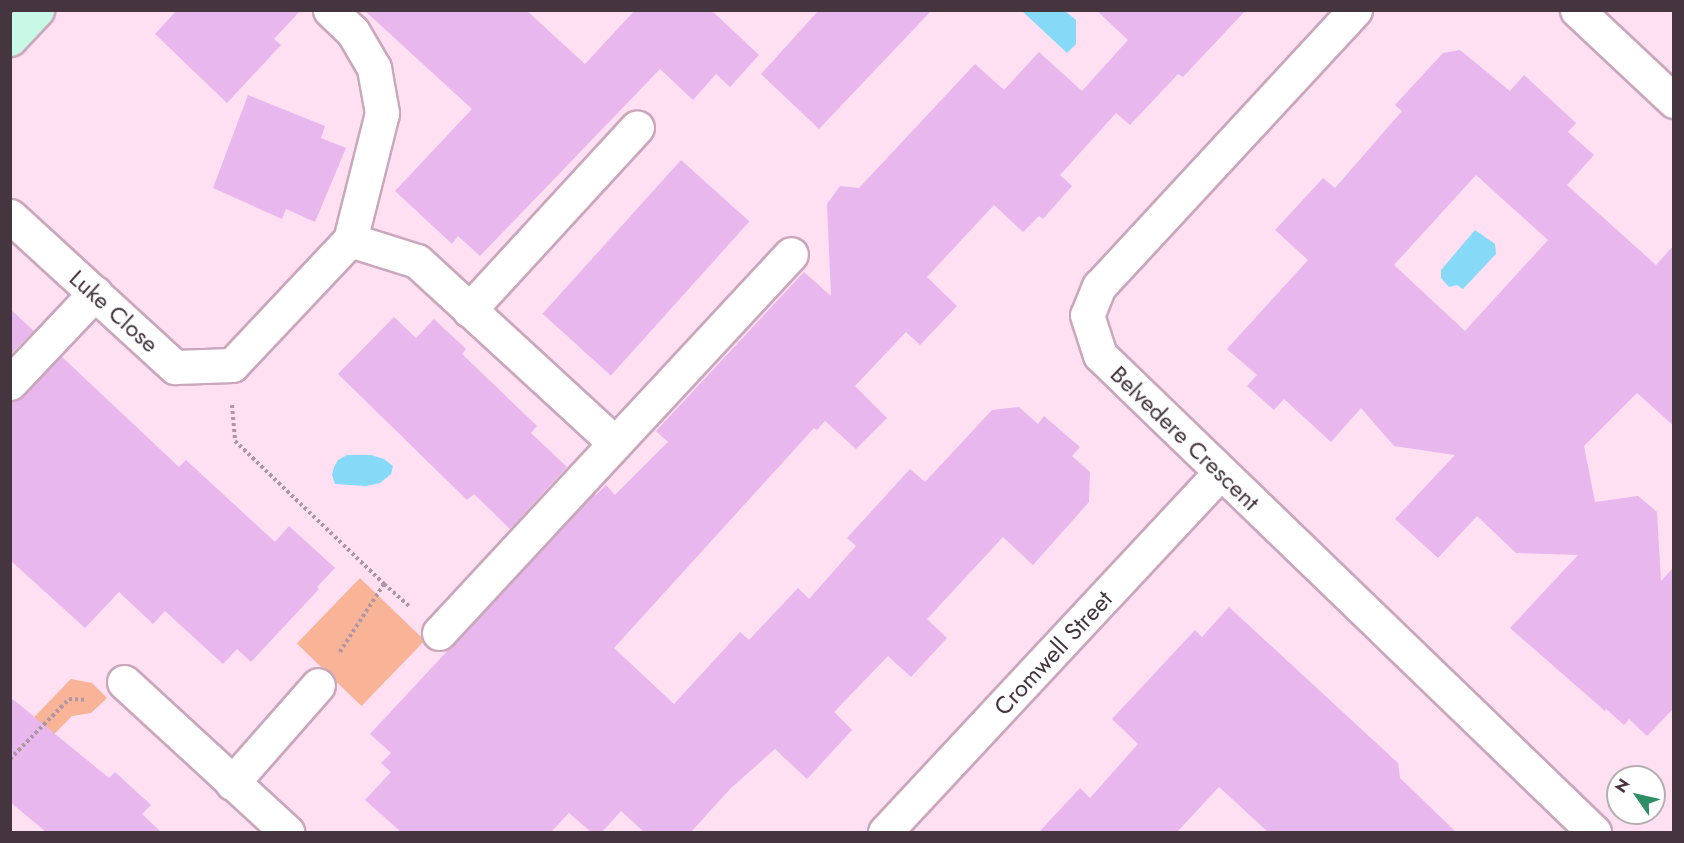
<!DOCTYPE html>
<style>
body{margin:0}
#map{position:relative;width:1684px;height:843px;overflow:hidden;background:#ffe0f2;font-family:Jost,sans-serif}
div>[style]{position:absolute}
[style*='--x']{left:calc(var(--x)*1px);top:calc(var(--y)*1px);width:calc(var(--w)*1px);rotate:calc(var(--a)*1deg)}
.green>*{inset:0;background:#f9b397;transform-origin:0 0}
.water>*{inset:0;background:#86daf7}
.building>*{inset:0;background:#e7b7ed;transform-origin:0 0}
.path>*{height:4px;margin-top:-2px;transform-origin:0;background:repeating-linear-gradient(90deg,#ae96a4 0 3px,transparent 0 6px)}
.roads{filter:drop-shadow(2px 0 #cba7bc) drop-shadow(-2px 0 #cba7bc) drop-shadow(0 2px #cba7bc) drop-shadow(0 -2px #cba7bc)}
.street>*{height:33px;margin:-16.5px;padding:0 16.5px;transform-origin:16.5px;border-radius:16.5px;background:#fff}
.secondary>*{height:33px;margin:-16.5px;padding:0 16.5px;transform-origin:16.5px;border-radius:16.5px;background:#c8f9e6}
span{translate:-50% -50%;white-space:nowrap;text-align:center;line-height:1.15;-webkit-text-stroke:4.5px #fff;paint-order:stroke}
.street-label{font-size:24px;color:#44353e}
.frame{position:absolute;inset:0;border:12px solid #44353e;pointer-events:none}
.north{position:absolute;left:1606px;top:765px;width:60px;height:60px;box-sizing:border-box;background:#fff;border:2px solid #b4aeb2;border-radius:50%;rotate:304deg;font-size:16px;font-weight:700;line-height:24px;text-align:center;color:#44353e}
.north::after{content:'';display:block;margin:auto;width:21px;height:27px;background:#2d8e67;clip-path:polygon(50% 0,100% 100%,50% 72%,0 100%)}
</style>
<div id="map">
<div class="green">
<i style="left:360px;top:578px;width:90px;height:91px;rotate:44deg"></i>
<i style="clip-path:polygon(71px 679px,92px 683px,107px 698px,91px 713px,72px 716px,11px 778px,11px 741px)"></i>
</div>
<div class="water">
<i style="clip-path:polygon(1022px 11px,1065px 11px,1076px 20px,1076px 44px,1067px 53px)"></i>
<i style="clip-path:polygon(1475px 230px,1495px 244px,1496px 254px,1463px 289px,1457px 285px,1449px 287px,1441px 278px,1441px 270px)"></i>
<i style="clip-path:polygon(347px 455px,371px 455px,384px 459px,393px 466px,391px 474px,380px 483px,366px 486px,335px 484px,332px 475px,334px 467px,338px 460px)"></i>
</div>
<div class="building">
<i style="clip-path:polygon(177px 10px,301px 10px,274px 39px,281px 45px,227px 103px,155px 34px)"></i>
<i style="clip-path:polygon(364px 10px,526px 10px,585px 64px,635px 10px,711px 10px,759px 55px,730px 87px,716px 74px,693px 100px,660px 69px,480px 256px,458px 236px,452px 244px,395px 191px,472px 109px)"></i>
<i style="clip-path:polygon(819px 10px,932px 10px,819px 129px,761px 74px)"></i>
<i style="clip-path:polygon(1096px 10px,1246px 10px,1183px 77px,1178px 74px,1130px 125px,1116px 113px,1060px 175px,1072px 186px,1043px 219px,1039px 216px,1023px 232px,994px 205px,927px 277px,957px 306px,920px 345px,906px 332px,855px 386px,887px 418px,856px 449px,825px 421px,817px 430px,814px 428px,614px 648px,674px 704px,740px 632px,749px 640px,798px 588px,809px 599px,856px 546px,847px 538px,910px 469px,925px 482px,992px 410px,1019px 407px,1038px 424px,1044px 416px,1080px 447px,1072px 456px,1090px 472px,1089px 502px,1033px 565px,1003px 537px,927px 619px,947px 638px,911px 677px,888px 656px,834px 712px,852px 730px,807px 779px,775px 749px,730px 789px,691px 832px,644px 832px,621px 811px,602px 832px,591px 832px,569px 813px,551px 832px,401px 832px,365px 800px,391px 772px,381px 763px,391px 753px,370px 734px,594px 493px,596px 495px,606px 485px,615px 495px,668px 442px,656px 431px,804px 272px,831px 296px,827px 204px,840px 186px,859px 188px,975px 64px,1004px 90px,1039px 52px,1082px 91px,1128px 40px)"></i>
<i style="clip-path:polygon(evenodd,1460px 50px,1510px 91px,1524px 75px,1576px 123px,1568px 132px,1594px 155px,1567px 185px,1656px 265px,1674px 245px,1674px 426px,1637px 393px,1584px 446px,1595px 502px,1638px 496px,1657px 512px,1661px 581px,1674px 567px,1674px 708px,1647px 736px,1629px 719px,1624px 725px,1606px 709px,1605px 711px,1510px 628px,1578px 555px,1516px 553px,1477px 516px,1438px 558px,1395px 519px,1455px 455px,1394px 446px,1361px 408px,1331px 442px,1284px 399px,1274px 410px,1247px 386px,1257px 375px,1227px 349px,1308px 260px,1275px 230px,1323px 178px,1335px 188px,1402px 111px,1395px 105px,1443px 53px,1460px 50px,1476px 175px,1548px 240px,1465px 331px,1394px 265px,1476px 175px)"></i>
<i style="clip-path:polygon(248px 95px,325px 126px,321px 138px,346px 148px,315px 222px,286px 209px,282px 219px,213px 188px)"></i>
<i style="left:681px;top:160px;width:92px;height:207px;rotate:42deg"></i>
<i style="clip-path:polygon(10px 309px,34px 331px,10px 355px)"></i>
<i style="clip-path:polygon(394px 317px,416px 338px,434px 319px,466px 349px,462px 354px,537px 426px,531px 433px,567px 467px,510px 529px,474px 494px,467px 500px,338px 374px)"></i>
<i style="clip-path:polygon(61px 356px,179px 467px,186px 460px,275px 542px,289px 526px,335px 568px,317px 587px,319px 589px,251px 662px,237px 649px,223px 664px,165px 611px,153px 624px,119px 592px,85px 628px,10px 560px,10px 401px,24px 396px)"></i>
<i style="clip-path:polygon(1229px 607px,1398px 763px,1400px 778px,1456px 832px,1268px 832px,1219px 787px,1177px 832px,1039px 832px,1080px 788px,1090px 798px,1138px 744px,1112px 719px,1195px 630px,1202px 637px)"></i>
<i style="clip-path:polygon(10px 697px,109px 778px,115px 772px,151px 805px,142px 814px,161px 832px,46px 832px,10px 802px)"></i>
</div>
<div class="path">
<i style="--x:232;--y:405;--w:36;--a:85"></i>
<i style="--x:235;--y:441;--w:207;--a:43.8"></i>
<i style="--x:384;--y:584;--w:82;--a:123.1"></i>
<i style="--x:384;--y:584;--w:33;--a:41"></i>
<i style="--x:10;--y:759;--w:84;--a:-45.5"></i>
<i style="--x:69;--y:699;--w:18;--a:3"></i>
</div>
<div class="roads">
<div class="street">
<i style="--x:330;--y:10;--w:32;--a:44"></i>
<i style="--x:353;--y:32;--w:42;--a:59.7"></i>
<i style="--x:374;--y:68;--w:46;--a:79.9"></i>
<i style="--x:382;--y:113;--w:131;--a:104.1"></i>
<i style="--x:1355;--y:10;--w:376;--a:132.8"></i>
<i style="--x:1099;--y:286;--w:31;--a:112"></i>
<i style="--x:1087;--y:315;--w:42;--a:72"></i>
<i style="--x:1100;--y:355;--w:687;--a:44"></i>
<i style="--x:1577;--y:10;--w:133;--a:43.2"></i>
<i style="--x:10;--y:216;--w:224;--a:42.5"></i>
<i style="--x:175;--y:367;--w:57;--a:-2"></i>
<i style="--x:232;--y:365;--w:172;--a:-46.7"></i>
<i style="--x:350;--y:240;--w:70;--a:17.4"></i>
<i style="--x:417;--y:261;--w:269;--a:42.6"></i>
<i style="--x:469;--y:310;--w:248;--a:-47.4"></i>
<i style="--x:10;--y:383;--w:124;--a:-46.6"></i>
<i style="--x:439;--y:633;--w:517;--a:-47.12"></i>
<i style="--x:124;--y:682;--w:222;--a:42.6"></i>
<i style="--x:232;--y:783;--w:130;--a:-48.7"></i>
<i style="--x:885;--y:832;--w:491;--a:-47"></i>
</div>
<div class="secondary">
<i style="--x:10;--y:39;--w:40;--a:-47"></i>
</div>
</div>
<div class="street-label">
<span style="left:114px;top:311px;rotate:42deg">Luke Close</span>
<span style="left:1185px;top:438px;rotate:44deg">Belvedere Crescent</span>
<span style="left:1053px;top:653px;rotate:-47deg">Cromwell Street</span>
</div>
<div class="frame"></div>
<div class="north">N</div>
</div>
